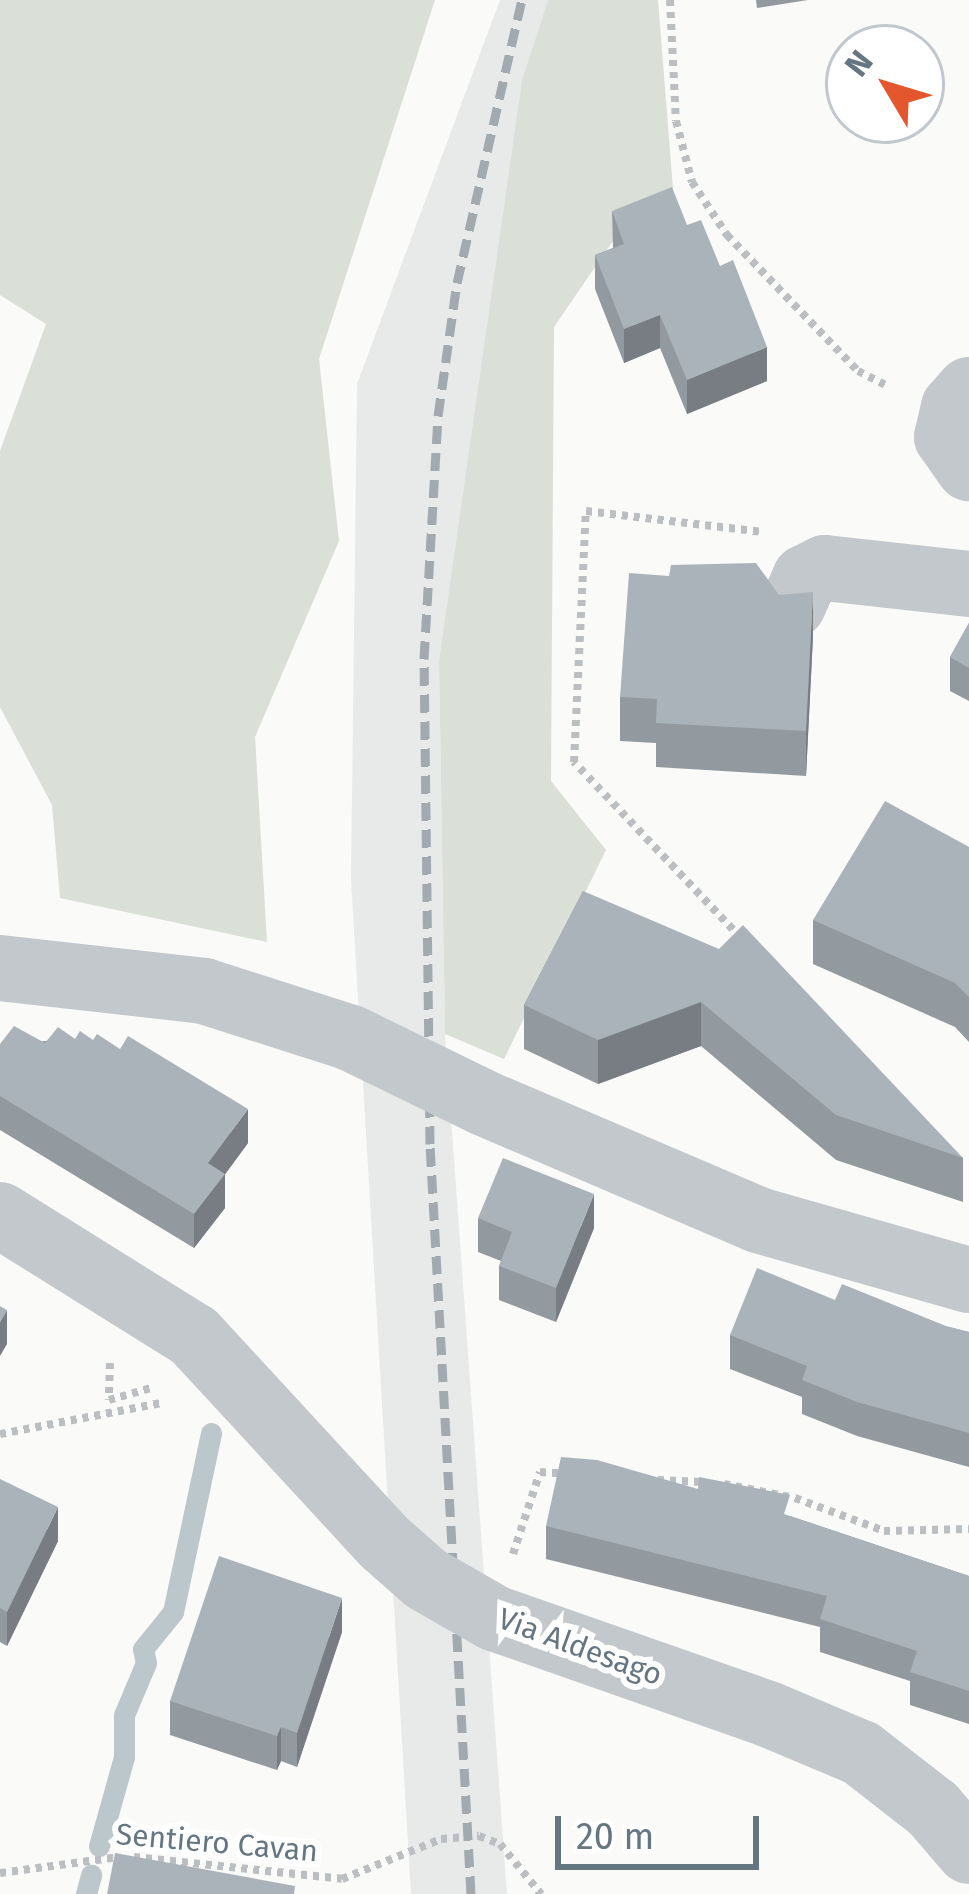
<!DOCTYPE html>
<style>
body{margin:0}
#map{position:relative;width:969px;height:1894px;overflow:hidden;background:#fafaf8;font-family:"Fira Sans",sans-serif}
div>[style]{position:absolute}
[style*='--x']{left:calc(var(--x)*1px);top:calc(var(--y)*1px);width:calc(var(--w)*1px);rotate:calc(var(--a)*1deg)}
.built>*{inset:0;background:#e8e9e9}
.green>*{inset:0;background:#dadfd7}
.stream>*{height:21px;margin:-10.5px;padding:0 10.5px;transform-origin:10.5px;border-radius:10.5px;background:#bbc7cb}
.path>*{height:8px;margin-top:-4px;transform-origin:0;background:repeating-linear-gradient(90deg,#bbbfc2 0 6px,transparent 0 12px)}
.minor>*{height:66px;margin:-33px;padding:0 33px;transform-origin:33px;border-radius:33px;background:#c3c8cc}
.rail>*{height:9px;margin-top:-4.5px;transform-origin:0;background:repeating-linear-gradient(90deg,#a2aab0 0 18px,transparent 0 27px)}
.minor-bridge>*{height:66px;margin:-33px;padding:0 33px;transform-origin:33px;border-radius:33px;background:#c3c8cc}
.wall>*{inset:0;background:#929a9f}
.shaded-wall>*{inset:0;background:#777d82}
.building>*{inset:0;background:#aab3b9}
span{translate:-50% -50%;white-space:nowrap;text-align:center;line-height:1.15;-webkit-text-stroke:12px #fff;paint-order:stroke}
.street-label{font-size:30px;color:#657683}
.north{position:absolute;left:825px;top:24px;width:120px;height:120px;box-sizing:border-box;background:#fff;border:3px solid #c1c8cd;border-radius:50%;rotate:308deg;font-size:33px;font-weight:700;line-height:48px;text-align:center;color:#657683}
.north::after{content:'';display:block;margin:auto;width:42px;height:54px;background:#e4572e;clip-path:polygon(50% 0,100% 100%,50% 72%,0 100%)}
.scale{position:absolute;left:555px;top:1816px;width:204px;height:54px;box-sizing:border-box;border:6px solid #657683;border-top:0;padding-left:15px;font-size:36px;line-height:42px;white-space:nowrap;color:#657683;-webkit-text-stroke:9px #fff;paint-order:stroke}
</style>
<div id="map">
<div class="built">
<i style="clip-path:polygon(500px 0,548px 0,522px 81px,439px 660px,445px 1034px,507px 1894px,411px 1894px,351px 880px,357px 384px)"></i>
</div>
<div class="green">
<i style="clip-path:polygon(0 0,435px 0,319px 359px,339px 541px,255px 737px,267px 942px,60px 898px,52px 805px,0 707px,0 451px,46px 324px,0 295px)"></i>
<i style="clip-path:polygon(548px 0,658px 0,673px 189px,615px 238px,554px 327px,551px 781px,606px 850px,504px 1059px,445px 1034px,439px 660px,522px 80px)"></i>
</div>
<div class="stream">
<i style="--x:99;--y:1846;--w:92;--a:-74.3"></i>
<i style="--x:124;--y:1757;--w:42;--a:-90"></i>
<i style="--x:124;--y:1715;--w:56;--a:-67.1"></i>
<i style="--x:146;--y:1663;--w:14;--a:-102"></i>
<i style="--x:143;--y:1649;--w:48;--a:-51"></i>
<i style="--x:173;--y:1612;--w:183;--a:-78"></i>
<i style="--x:86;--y:1894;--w:20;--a:-75"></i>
</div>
<div class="path">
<i style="--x:670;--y:0;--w:121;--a:87.2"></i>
<i style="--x:676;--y:121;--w:63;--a:75.3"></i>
<i style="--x:692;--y:182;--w:64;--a:56.6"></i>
<i style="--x:727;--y:235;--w:189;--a:46.1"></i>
<i style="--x:858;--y:371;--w:35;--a:27"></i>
<i style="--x:741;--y:938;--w:243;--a:-133.5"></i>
<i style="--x:574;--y:762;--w:251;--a:-87.3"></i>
<i style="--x:586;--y:511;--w:176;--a:6.8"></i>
<i style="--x:110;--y:1363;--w:37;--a:92"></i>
<i style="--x:109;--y:1400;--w:44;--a:-15.9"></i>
<i style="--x:0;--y:1434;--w:164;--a:-10.9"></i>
<i style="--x:658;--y:1480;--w:45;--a:2.5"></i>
<i style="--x:724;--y:1484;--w:72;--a:11.2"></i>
<i style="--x:795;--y:1498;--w:95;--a:20.3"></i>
<i style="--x:884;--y:1531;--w:85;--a:-1.3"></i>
<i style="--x:513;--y:1554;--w:86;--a:-71.8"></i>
<i style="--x:540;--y:1472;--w:26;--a:4"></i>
<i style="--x:134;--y:1857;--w:209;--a:6"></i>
<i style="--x:342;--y:1879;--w:107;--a:-22"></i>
<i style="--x:441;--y:1839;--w:38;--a:-5"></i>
<i style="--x:479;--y:1836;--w:22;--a:21"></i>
<i style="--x:500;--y:1844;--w:65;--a:50.6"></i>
<i style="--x:0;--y:1873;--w:120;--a:-7.7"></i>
</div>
<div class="minor">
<i style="--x:969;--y:390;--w:23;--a:131"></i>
<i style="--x:954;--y:407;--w:31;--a:103"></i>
<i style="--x:947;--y:437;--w:38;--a:55"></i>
<i style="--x:793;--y:605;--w:30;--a:-66"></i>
<i style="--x:805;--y:578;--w:22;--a:-27"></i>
<i style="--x:825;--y:568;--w:145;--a:6.3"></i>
<i style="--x:0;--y:968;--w:205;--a:6.4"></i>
<i style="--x:204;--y:991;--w:154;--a:17.7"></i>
<i style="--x:484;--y:1103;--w:298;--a:23.1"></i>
<i style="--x:758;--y:1220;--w:219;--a:15.9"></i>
<i style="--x:0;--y:1215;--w:229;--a:32"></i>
<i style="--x:194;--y:1336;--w:280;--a:47.3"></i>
<i style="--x:768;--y:1714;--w:101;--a:22.8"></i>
<i style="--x:861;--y:1753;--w:91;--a:37.9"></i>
<i style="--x:933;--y:1809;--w:55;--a:49.4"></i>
</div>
<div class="rail">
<i style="--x:471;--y:1894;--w:751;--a:-93.13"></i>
<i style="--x:430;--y:1144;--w:485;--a:-90.7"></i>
<i style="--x:424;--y:659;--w:243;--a:-86.7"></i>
<i style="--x:438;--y:416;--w:134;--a:-81.9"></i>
<i style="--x:457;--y:283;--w:290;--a:-77.1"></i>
</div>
<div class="minor-bridge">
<i style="--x:351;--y:1038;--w:148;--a:26"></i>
<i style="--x:384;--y:1542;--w:56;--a:41.4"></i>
<i style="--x:426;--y:1579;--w:78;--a:29.8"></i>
<i style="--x:494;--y:1618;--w:290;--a:19.3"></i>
</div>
<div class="wall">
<i style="clip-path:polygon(756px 0,808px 0,757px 8px)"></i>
<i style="clip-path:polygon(612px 211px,687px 225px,767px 381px,687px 414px,660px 348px,624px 363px,595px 289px,595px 255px,613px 248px)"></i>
<i style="clip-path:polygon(779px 595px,813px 636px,806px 776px,656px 767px,656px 743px,620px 741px,620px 697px)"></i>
<i style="clip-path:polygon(969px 623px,969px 701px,950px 691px,950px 657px)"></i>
<i style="clip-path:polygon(969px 847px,969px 1042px,955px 1027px,813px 964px,813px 920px)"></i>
<i style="clip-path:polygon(583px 891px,963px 1158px,963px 1202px,836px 1160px,701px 1046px,598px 1084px,524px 1049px,524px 1005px)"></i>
<i style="clip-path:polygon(75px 1039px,248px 1143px,225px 1174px,225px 1208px,194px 1248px,0 1130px,0 1044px)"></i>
<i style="clip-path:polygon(478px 1218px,594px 1228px,556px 1322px,499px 1300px,499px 1266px,501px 1261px,478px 1252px)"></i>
<i style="clip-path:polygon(835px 1300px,969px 1332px,969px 1467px,857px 1436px,802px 1414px,802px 1397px,730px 1369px,730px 1335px)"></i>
<i style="clip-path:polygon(0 1479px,58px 1541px,7px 1646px,0 1642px)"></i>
<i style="clip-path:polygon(790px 1516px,969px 1576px,969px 1724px,910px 1705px,910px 1681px,820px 1652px,820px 1627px,546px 1559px,546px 1526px)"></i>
<i style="clip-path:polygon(342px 1632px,297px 1767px,281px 1761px,277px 1770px,170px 1735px,170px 1701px)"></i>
</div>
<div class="shaded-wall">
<i style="clip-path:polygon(660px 315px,660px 348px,624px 363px,624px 329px)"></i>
<i style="clip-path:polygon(767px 347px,767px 381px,687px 414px,687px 380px)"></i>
<i style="clip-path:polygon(813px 592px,813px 636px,806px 776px,806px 731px)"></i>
<i style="clip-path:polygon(701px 1002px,701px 1046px,598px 1084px,598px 1040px)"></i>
<i style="clip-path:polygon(248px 1109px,248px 1143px,218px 1184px,225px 1174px,225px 1208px,194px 1248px,194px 1214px,208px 1163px)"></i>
<i style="clip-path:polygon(594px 1194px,594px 1228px,556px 1322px,556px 1288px)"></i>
<i style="clip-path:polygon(7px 1310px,7px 1344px,0 1356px,0 1322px)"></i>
<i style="clip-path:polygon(58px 1507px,58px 1541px,7px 1646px,7px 1612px)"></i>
<i style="clip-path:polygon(342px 1598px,342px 1632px,297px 1767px,297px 1733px)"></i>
<i style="clip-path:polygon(281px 1727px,281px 1761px,277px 1770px,277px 1736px)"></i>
</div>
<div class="building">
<i style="clip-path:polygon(672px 187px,687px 225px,701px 220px,720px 266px,733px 260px,767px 347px,687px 380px,660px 315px,624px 329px,595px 255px,624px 244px,612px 211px)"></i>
<i style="clip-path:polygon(756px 563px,779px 595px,813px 592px,806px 731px,656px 723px,657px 699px,620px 697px,629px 573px,669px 576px,671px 565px)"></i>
<i style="clip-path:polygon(969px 623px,969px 668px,950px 657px)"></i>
<i style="clip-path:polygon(885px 801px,969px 847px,969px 997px,955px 983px,813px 920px)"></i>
<i style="clip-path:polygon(583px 891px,719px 949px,743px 925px,963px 1158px,836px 1115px,701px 1002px,598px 1040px,524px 1005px)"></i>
<i style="clip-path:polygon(14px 1026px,45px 1043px,58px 1027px,75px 1039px,80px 1031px,93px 1040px,97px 1034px,120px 1049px,128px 1036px,248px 1109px,208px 1163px,225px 1174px,194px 1214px,0 1096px,0 1044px)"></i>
<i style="clip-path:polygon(503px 1158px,594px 1194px,556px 1288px,499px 1266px,512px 1232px,478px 1218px)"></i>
<i style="clip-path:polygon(757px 1268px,835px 1300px,842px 1284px,946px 1326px,969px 1332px,969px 1433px,857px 1402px,802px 1380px,807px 1366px,730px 1335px)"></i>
<i style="clip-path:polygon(0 1306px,7px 1310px,0 1322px)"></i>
<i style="clip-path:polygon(561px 1457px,597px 1460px,698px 1489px,699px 1477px,790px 1495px,784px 1514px,969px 1576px,969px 1691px,910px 1672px,917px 1651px,820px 1619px,827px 1596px,546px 1526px)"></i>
<i style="clip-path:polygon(0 1479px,58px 1507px,7px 1612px,0 1608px)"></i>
<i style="clip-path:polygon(219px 1556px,342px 1598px,297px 1733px,281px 1727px,277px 1736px,170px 1701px)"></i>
<i style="clip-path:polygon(115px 1853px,295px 1886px,294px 1894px,107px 1894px)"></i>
</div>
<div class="street-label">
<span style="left:580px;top:1647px;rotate:20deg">Via Aldesago</span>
<span style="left:217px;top:1843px;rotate:5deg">Sentiero Cavan</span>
</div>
<div class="north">N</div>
<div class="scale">20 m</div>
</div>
